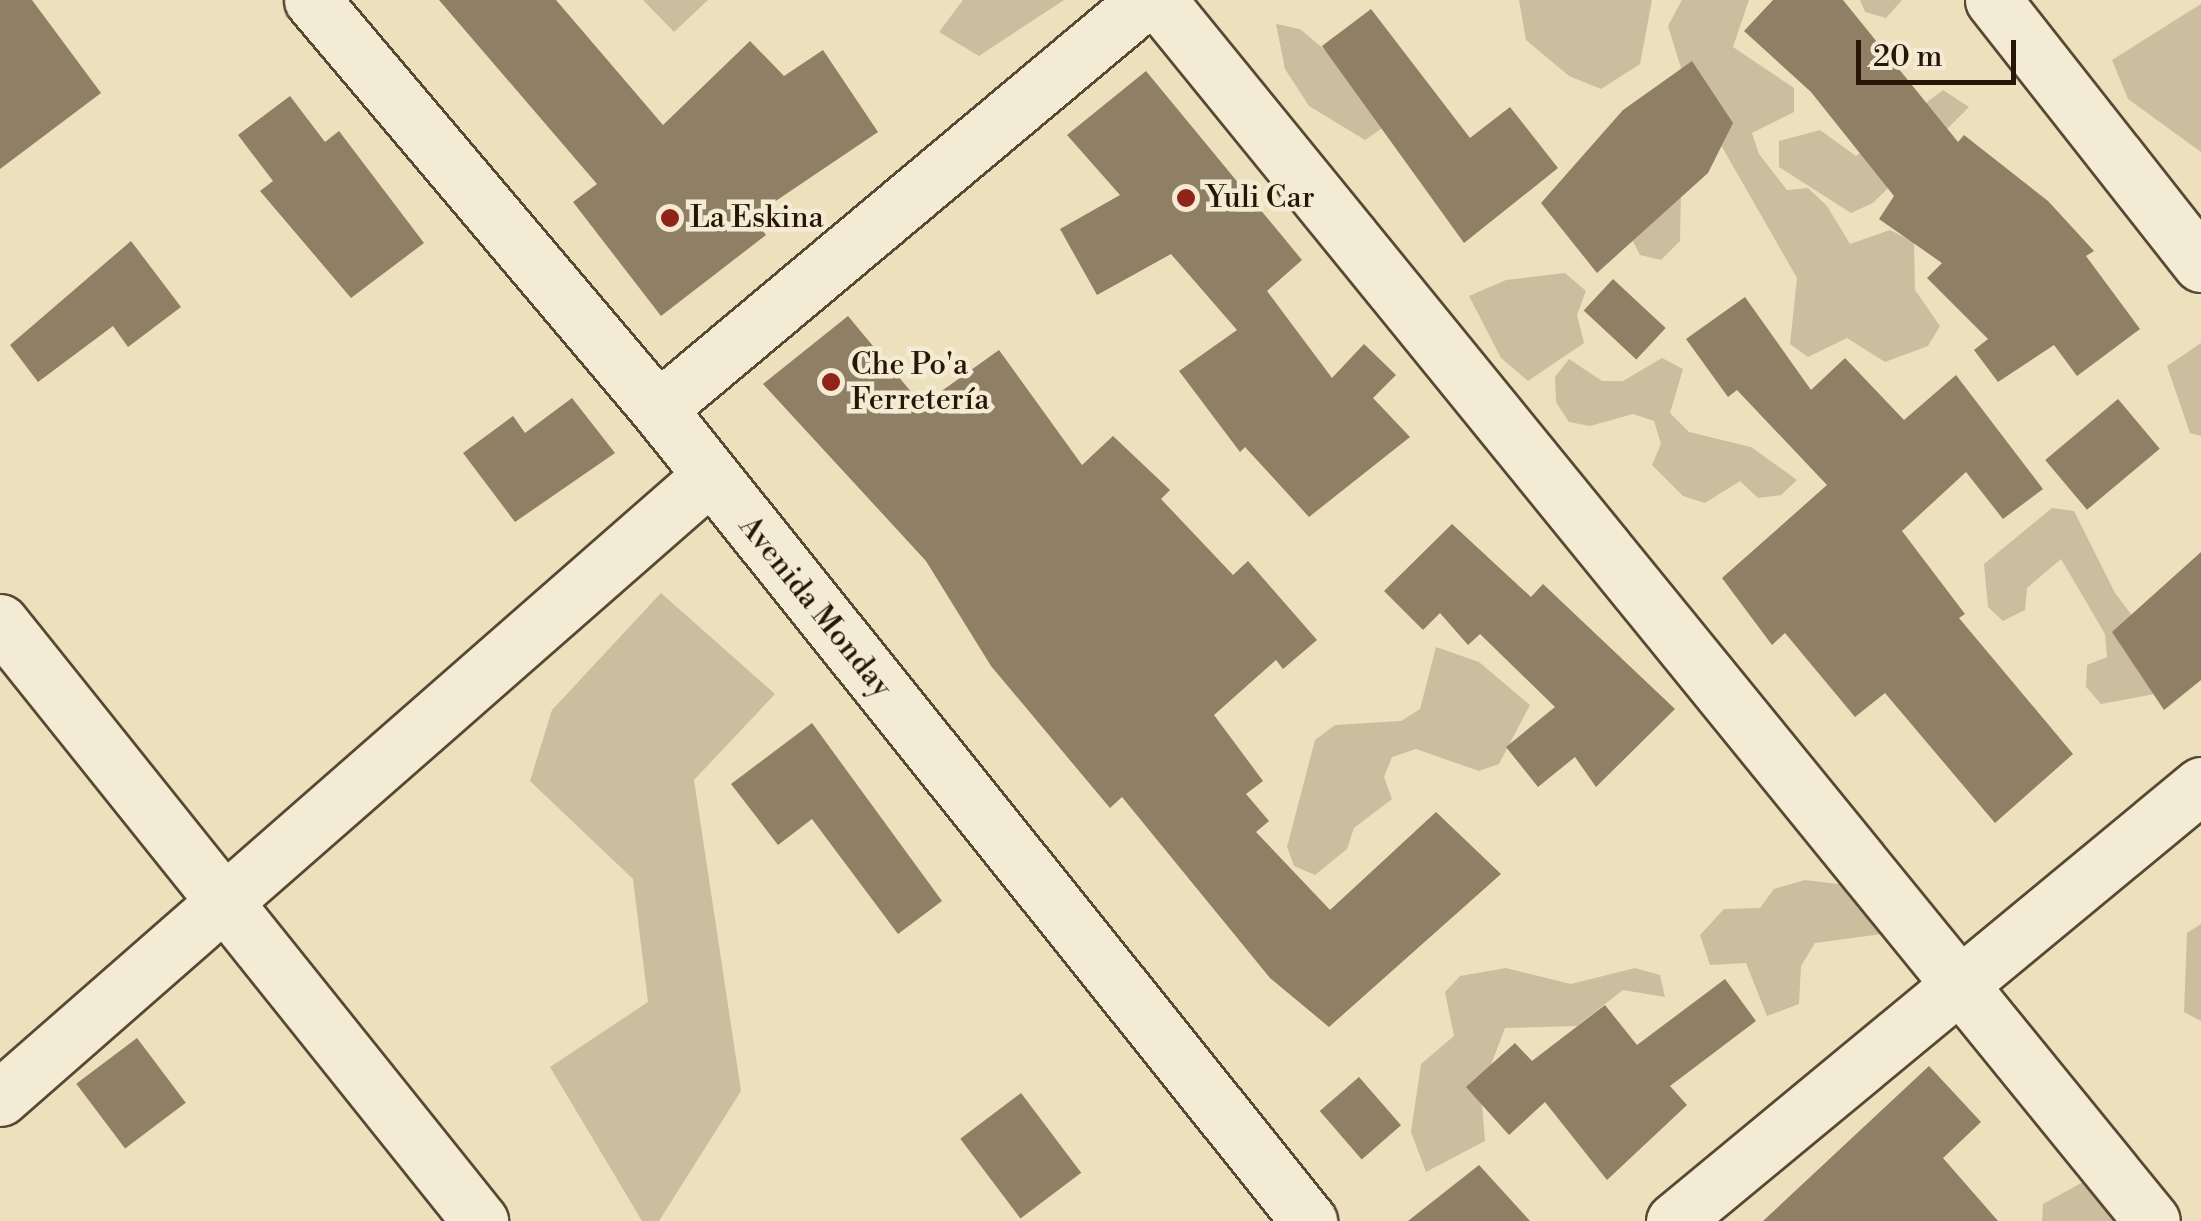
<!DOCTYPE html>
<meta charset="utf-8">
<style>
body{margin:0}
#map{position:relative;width:2201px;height:1221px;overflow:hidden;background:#ede0bd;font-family:"Libre Bodoni",serif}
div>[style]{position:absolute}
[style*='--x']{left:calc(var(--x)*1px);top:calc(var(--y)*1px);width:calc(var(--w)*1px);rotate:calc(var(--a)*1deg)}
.green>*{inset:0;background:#cbbe9e}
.building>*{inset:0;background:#8e7f65;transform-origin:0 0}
.roads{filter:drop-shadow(2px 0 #584834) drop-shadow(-2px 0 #584834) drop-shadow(0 2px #584834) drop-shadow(0 -2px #584834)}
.minor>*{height:55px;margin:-27.5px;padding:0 27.5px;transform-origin:27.5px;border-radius:27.5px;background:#f3ebd4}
.secondary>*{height:55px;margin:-27.5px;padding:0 27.5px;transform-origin:27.5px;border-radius:27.5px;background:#f3ebd4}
.dots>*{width:28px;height:28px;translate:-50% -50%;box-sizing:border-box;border:5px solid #f3ebd4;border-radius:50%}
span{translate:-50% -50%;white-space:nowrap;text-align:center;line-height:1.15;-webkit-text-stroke:9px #f3ebd4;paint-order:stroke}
.poi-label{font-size:30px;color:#271606}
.left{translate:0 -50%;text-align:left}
.street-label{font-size:30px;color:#271606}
.scale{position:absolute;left:1856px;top:40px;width:160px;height:45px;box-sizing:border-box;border:5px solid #271606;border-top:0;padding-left:12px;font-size:30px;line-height:35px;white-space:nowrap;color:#271606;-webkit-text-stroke:8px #f3ebd4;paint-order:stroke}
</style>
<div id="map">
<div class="green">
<i style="clip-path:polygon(643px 0,708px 0,674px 32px)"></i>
<i style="clip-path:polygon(963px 0,1064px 0,979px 56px,939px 32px)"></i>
<i style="clip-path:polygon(1519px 0,1652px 0,1640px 64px,1601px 89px,1569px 76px,1526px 40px)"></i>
<i style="clip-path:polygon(1682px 0,1749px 0,1733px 47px,1794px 88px,1794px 112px,1752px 133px,1759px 154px,1787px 190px,1808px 188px,1827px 206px,1850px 244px,1890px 230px,1914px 242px,1915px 290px,1940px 326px,1928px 346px,1885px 362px,1847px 338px,1808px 357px,1790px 344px,1797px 278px,1718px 140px,1681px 191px,1680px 241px,1661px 260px,1640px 255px,1618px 212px,1681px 68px,1668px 26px)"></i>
<i style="clip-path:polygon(1860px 0,1902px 0,1886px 18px,1865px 12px)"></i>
<i style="clip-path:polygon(2201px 4px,2201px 152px,2128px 99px,2112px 60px)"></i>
<i style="clip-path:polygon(1276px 24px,1300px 29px,1337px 60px,1391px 122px,1365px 140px,1309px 106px,1285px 69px)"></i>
<i style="clip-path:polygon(1943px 90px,1969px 107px,1873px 203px,1851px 213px,1779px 167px,1779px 141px,1820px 130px,1856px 156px)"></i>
<i style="clip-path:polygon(1565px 273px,1586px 291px,1577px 315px,1584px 343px,1528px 381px,1501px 358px,1469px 296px,1506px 280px)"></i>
<i style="clip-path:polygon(2201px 343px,2201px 436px,2190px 433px,2167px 366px)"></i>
<i style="clip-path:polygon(1662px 358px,1683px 369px,1670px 413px,1689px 432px,1751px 447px,1797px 480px,1781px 495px,1758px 498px,1740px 481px,1705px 503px,1683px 496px,1652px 465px,1661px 444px,1654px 421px,1633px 414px,1590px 426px,1569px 422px,1556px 402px,1555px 377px,1569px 359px,1602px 381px,1623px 381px)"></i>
<i style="clip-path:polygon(2052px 508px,2074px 511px,2115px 593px,2187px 688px,2101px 704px,2086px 687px,2087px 665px,2107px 657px,2105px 634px,2061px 559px,2027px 588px,2025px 610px,2003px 621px,1988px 607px,1984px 564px)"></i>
<i style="clip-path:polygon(661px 593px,775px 694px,694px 780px,741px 1091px,659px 1221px,642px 1221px,550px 1067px,648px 1002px,633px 879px,530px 781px,552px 710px)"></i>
<i style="clip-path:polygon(1436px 647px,1479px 662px,1530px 705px,1499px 764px,1479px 771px,1416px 749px,1392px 757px,1384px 777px,1392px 799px,1354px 828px,1347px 849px,1315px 875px,1294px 866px,1287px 847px,1315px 740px,1335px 725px,1401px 721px,1420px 709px)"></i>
<i style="clip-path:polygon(1805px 880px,1854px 886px,1885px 922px,1882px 934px,1815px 943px,1801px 966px,1799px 1004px,1767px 1016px,1746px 963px,1710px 965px,1700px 935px,1724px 909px,1760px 908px,1774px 889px)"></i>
<i style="clip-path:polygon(2201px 924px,2201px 1021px,2184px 1012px,2187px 933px)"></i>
<i style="clip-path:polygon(1506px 968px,1571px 984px,1635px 968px,1660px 975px,1665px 997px,1623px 990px,1577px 1026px,1505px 1028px,1481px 1091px,1485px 1141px,1426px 1172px,1411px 1132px,1421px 1064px,1454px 1036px,1445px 992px,1460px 976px)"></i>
<i style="clip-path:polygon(2085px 1181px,2122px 1221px,2042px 1221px,2043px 1204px)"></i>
</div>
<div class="building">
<i style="clip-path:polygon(0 0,32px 0,101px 93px,0 169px)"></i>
<i style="clip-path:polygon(439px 0,556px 0,663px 125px,750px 41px,784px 76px,823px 50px,878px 132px,752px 217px,766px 235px,661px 316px,573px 202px,597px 184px)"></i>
<i style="clip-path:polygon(1773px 0,1843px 0,1958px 142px,1964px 135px,2048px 201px,2094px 251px,2086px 256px,2140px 329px,2077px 376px,2054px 345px,1998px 382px,1974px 350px,1988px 339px,1927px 278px,1942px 263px,1879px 219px,1894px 196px,1811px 92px,1744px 31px)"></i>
<i style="clip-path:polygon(1371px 9px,1470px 138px,1510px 107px,1558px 168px,1464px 243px,1322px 46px)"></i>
<i style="clip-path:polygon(1692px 61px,1733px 123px,1708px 173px,1597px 273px,1541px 203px,1623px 110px)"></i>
<i style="clip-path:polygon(1146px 71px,1302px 260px,1267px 291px,1332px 378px,1364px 344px,1396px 375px,1373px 398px,1410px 437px,1309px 517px,1245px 447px,1240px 452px,1179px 371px,1237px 330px,1171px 254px,1097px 295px,1060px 229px,1120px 195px,1067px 135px)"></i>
<i style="clip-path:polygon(290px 96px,325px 142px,339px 131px,424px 243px,351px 298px,260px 191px,273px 181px,238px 135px)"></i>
<i style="clip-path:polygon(131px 241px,181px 307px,128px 347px,113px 326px,38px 382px,10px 345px)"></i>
<i style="left:1613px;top:279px;width:72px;height:43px;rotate:43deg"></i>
<i style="clip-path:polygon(1745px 297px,1811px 390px,1845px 358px,1904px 420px,1956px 375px,2043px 489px,2003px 519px,1966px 472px,1902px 531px,1965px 614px,1959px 618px,2073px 754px,1995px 823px,1885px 693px,1855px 717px,1785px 633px,1772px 645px,1722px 578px,1827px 485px,1737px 390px,1728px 397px,1686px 339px)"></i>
<i style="clip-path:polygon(848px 316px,922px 405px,999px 350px,1082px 465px,1113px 436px,1170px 490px,1161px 499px,1233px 575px,1248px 561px,1317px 640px,1283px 669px,1276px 660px,1214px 715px,1263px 781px,1246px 794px,1269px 821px,1256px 832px,1330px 910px,1436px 812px,1501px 874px,1329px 1027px,1270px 978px,1122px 797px,1110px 808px,991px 666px,926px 561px,763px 384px)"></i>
<i style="clip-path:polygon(572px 398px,615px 453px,515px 522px,463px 453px,513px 416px,525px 433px)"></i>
<i style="left:2118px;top:399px;width:65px;height:95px;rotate:50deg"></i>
<i style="clip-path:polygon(1452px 524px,1531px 597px,1543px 584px,1675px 709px,1596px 787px,1575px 757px,1538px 787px,1506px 747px,1555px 707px,1480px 634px,1468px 645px,1440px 613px,1423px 630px,1384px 591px)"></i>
<i style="clip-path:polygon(2201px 552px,2201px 680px,2164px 710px,2112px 632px)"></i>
<i style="clip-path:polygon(812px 723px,942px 901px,898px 934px,812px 819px,778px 845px,731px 784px)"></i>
<i style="clip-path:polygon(1725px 979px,1756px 1021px,1670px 1086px,1687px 1105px,1607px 1180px,1545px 1102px,1509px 1135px,1466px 1087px,1515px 1043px,1532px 1061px,1605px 1005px,1637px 1045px)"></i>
<i style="left:137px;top:1038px;width:81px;height:76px;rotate:53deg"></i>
<i style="clip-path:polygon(1929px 1066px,1981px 1122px,1943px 1158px,1998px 1221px,1763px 1221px)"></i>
<i style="left:1359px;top:1077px;width:64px;height:52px;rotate:49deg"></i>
<i style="left:1021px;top:1093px;width:100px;height:76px;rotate:53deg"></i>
<i style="clip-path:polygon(1479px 1165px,1530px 1221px,1408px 1221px)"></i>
</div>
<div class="roads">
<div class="minor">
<i style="--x:1158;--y:0;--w:1574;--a:50.85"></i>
<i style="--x:1993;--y:0;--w:336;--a:51.8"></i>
<i style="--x:658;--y:409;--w:637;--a:-39.97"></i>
<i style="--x:0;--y:622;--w:768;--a:51.29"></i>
<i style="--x:0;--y:1098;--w:944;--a:-41.22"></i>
<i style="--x:1674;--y:1221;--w:684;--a:-39.6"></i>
</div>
<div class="secondary">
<i style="--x:312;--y:0;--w:536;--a:49.77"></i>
<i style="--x:658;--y:409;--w:1041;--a:51.28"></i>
</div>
</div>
<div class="dots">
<i style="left:1186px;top:198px;background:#8f2418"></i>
<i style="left:670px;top:218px;background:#8f2418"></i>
<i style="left:831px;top:382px;background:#8f2418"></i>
</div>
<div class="poi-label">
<span class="left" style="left:1206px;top:198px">Yuli Car</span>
<span class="left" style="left:690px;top:218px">La Eskina</span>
<span class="left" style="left:851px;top:382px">Che Po'a<br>Ferretería</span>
</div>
<div class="street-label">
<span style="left:815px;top:607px;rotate:51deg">Avenida Monday</span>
</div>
<div class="scale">20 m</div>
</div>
